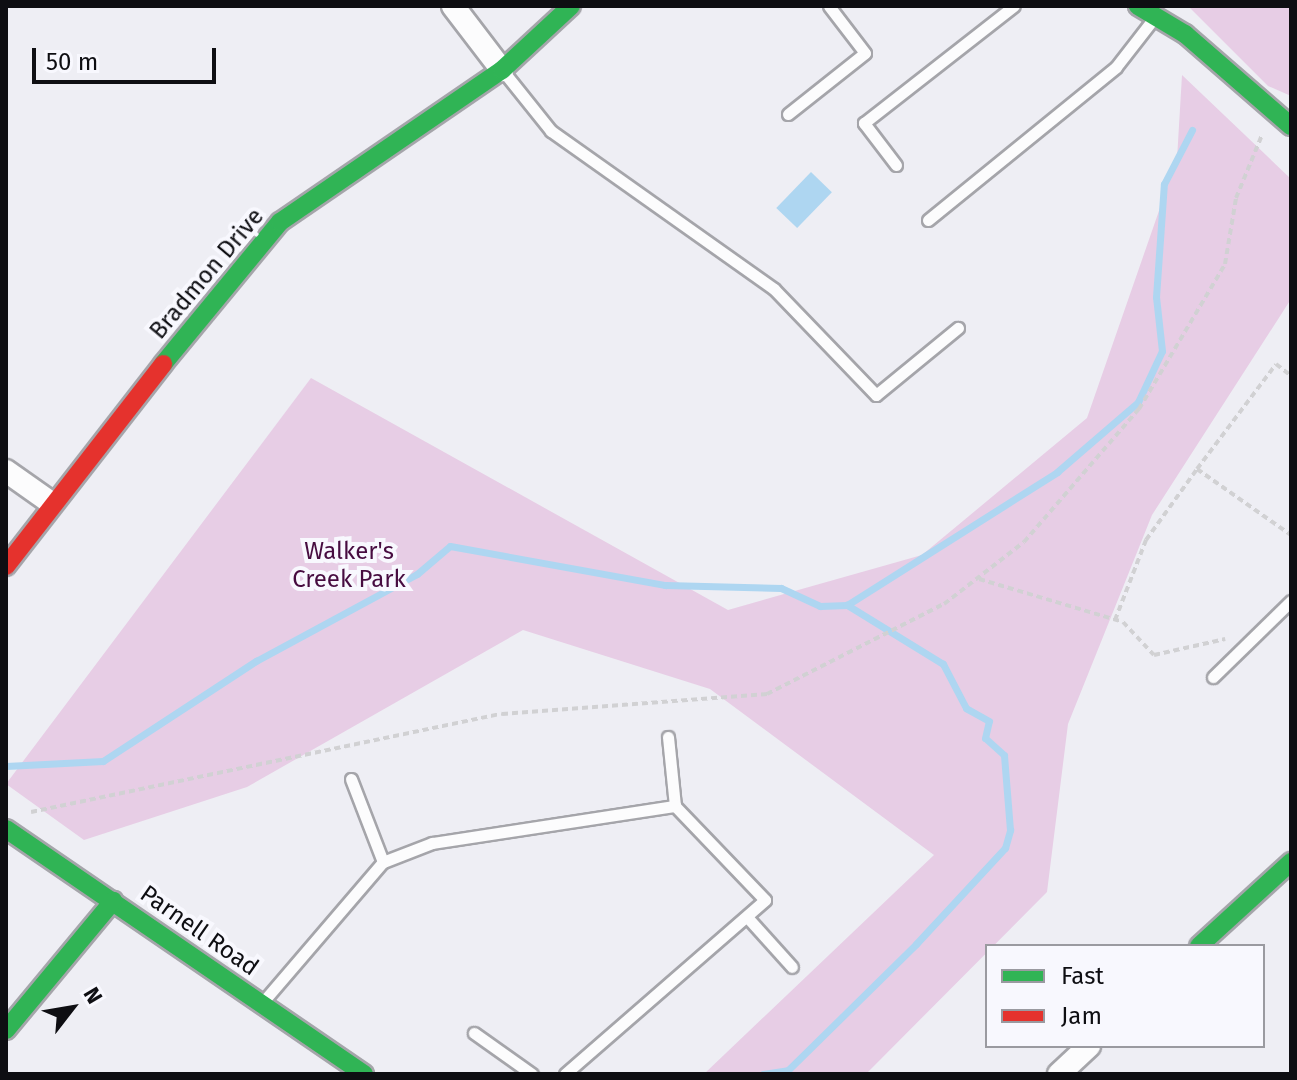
<!DOCTYPE html>
<style>
body{margin:0}
#map{position:relative;width:1297px;height:1080px;overflow:hidden;background:#eeeef4;font-family:"Fira Sans",sans-serif}
div>[style]{position:absolute}
[style*='--x']{left:calc(var(--x)*1px);top:calc(var(--y)*1px);width:calc(var(--w)*1px);rotate:calc(var(--a)*1deg)}
.green>*{inset:0;background:#e7cde5}
.water>*{inset:0;background:#aed6f1;transform-origin:0 0}
.stream>*{height:7px;margin:-3.5px;padding:0 3.5px;transform-origin:3.5px;border-radius:3.5px;background:#aed6f1}
.path>*{height:4px;margin-top:-2px;transform-origin:0;background:repeating-linear-gradient(90deg,#d1d1d3 0 6px,transparent 0 10px)}
.roads{filter:drop-shadow(2px 0 #a5a5aa) drop-shadow(-2px 0 #a5a5aa) drop-shadow(0 2px #a5a5aa) drop-shadow(0 -2px #a5a5aa)}
.lane>*{height:11px;margin:-5.5px;padding:0 5.5px;transform-origin:5.5px;border-radius:5.5px;background:#fcfcfd}
.street>*{height:22px;margin:-11px;padding:0 11px;transform-origin:11px;border-radius:11px;background:#fcfcfd}
.fast>*{height:18px;margin:-9px;padding:0 9px;transform-origin:9px;border-radius:9px;background:#30b455}
.jam>*{height:18px;margin:-9px;padding:0 9px;transform-origin:9px;border-radius:9px;background:#e5322d}
span{translate:-50% -50%;white-space:nowrap;text-align:center;line-height:1.15;-webkit-text-stroke:8px #f8f8fe;paint-order:stroke}
.street-label{font-size:24px;color:#0e0e12}
.park-label{font-size:24px;color:#470c40}
.frame{position:absolute;inset:0;border:8px solid #0e0e12;pointer-events:none}
.legend{position:absolute;left:985px;top:944px;width:280px;height:104px;box-sizing:border-box;background:#f8f8fe;border:2px solid #9a9aa0;margin:0;padding:10px 14px;list-style:none;font-size:24px;color:#0e0e12}
.legend li{display:flex;align-items:center;gap:16px;height:40px}
.legend b{width:40px;border:2px solid #9a9aa0}
.north{position:absolute;left:32px;top:968px;width:80px;height:80px;-webkit-text-stroke:6px #f8f8fe;paint-order:stroke;rotate:59deg;font-size:22px;font-weight:700;line-height:32px;text-align:center;color:#0e0e12}
.north::after{content:'';display:block;margin:auto;width:28px;height:36px;background:#0e0e12;clip-path:polygon(50% 0,100% 100%,50% 72%,0 100%)}
.scale{position:absolute;left:32px;top:48px;width:184px;height:36px;box-sizing:border-box;border:4px solid #0e0e12;border-top:0;padding-left:10px;font-size:24px;line-height:28px;white-space:nowrap;color:#0e0e12;-webkit-text-stroke:6px #f8f8fe;paint-order:stroke}
</style>
<div id="map">
<div class="green">
<i style="clip-path:polygon(1188px 6px,1291px 6px,1291px 96px,1268px 86px)"></i>
<i style="clip-path:polygon(1182px 75px,1291px 179px,1291px 299px,1152px 515px,1068px 724px,1047px 892px,866px 1074px,704px 1074px,934px 855px,710px 689px,523px 630px,247px 787px,84px 840px,6px 784px,311px 378px,728px 610px,922px 555px,1087px 418px,1177px 159px)"></i>
</div>
<div class="water">
<i style="left:811px;top:172px;width:29px;height:50px;rotate:44deg"></i>
</div>
<div class="stream">
<i style="--x:6;--y:766;--w:97;--a:-3"></i>
<i style="--x:103;--y:761;--w:183;--a:-33.2"></i>
<i style="--x:256;--y:661;--w:183;--a:-28.4"></i>
<i style="--x:417;--y:574;--w:43;--a:-40.3"></i>
<i style="--x:450;--y:546;--w:219;--a:10.3"></i>
<i style="--x:665;--y:585;--w:116;--a:1.5"></i>
<i style="--x:781;--y:588;--w:43;--a:24.8"></i>
<i style="--x:820;--y:606;--w:27;--a:-2"></i>
<i style="--x:847;--y:605;--w:249;--a:-32.3"></i>
<i style="--x:1057;--y:472;--w:107;--a:-40.8"></i>
<i style="--x:1138;--y:402;--w:56;--a:-64.8"></i>
<i style="--x:1162;--y:351;--w:54;--a:-96.3"></i>
<i style="--x:1156;--y:297;--w:113;--a:-86"></i>
<i style="--x:1164;--y:184;--w:61;--a:-62.6"></i>
<i style="--x:763;--y:1074;--w:25;--a:-9"></i>
<i style="--x:788;--y:1070;--w:180;--a:-44.5"></i>
<i style="--x:916;--y:944;--w:131;--a:-47.2"></i>
<i style="--x:1005;--y:848;--w:19;--a:-74"></i>
<i style="--x:1010;--y:830;--w:75;--a:-94.6"></i>
<i style="--x:1004;--y:755;--w:25;--a:-138"></i>
<i style="--x:985;--y:738;--w:17;--a:-77"></i>
<i style="--x:989;--y:721;--w:26;--a:-151"></i>
<i style="--x:966;--y:708;--w:50;--a:-117.6"></i>
<i style="--x:943;--y:664;--w:113;--a:-148.4"></i>
</div>
<div class="path">
<i style="--x:1197;--y:469;--w:115;--a:35.1"></i>
<i style="--x:979;--y:579;--w:150;--a:16.6"></i>
<i style="--x:1123;--y:622;--w:45;--a:46.8"></i>
<i style="--x:1154;--y:655;--w:73;--a:-12.7"></i>
<i style="--x:1115;--y:620;--w:86;--a:-68.8"></i>
<i style="--x:1146;--y:540;--w:87;--a:-54.3"></i>
<i style="--x:1197;--y:469;--w:131;--a:-53"></i>
<i style="--x:1276;--y:364;--w:18;--a:38"></i>
<i style="--x:31;--y:812;--w:481;--a:-11.8"></i>
<i style="--x:502;--y:714;--w:266;--a:-4.3"></i>
<i style="--x:767;--y:694;--w:199;--a:-27"></i>
<i style="--x:944;--y:604;--w:101;--a:-37.8"></i>
<i style="--x:1024;--y:542;--w:176;--a:-49.2"></i>
<i style="--x:1139;--y:409;--w:169;--a:-59.3"></i>
<i style="--x:1225;--y:264;--w:67;--a:-80.5"></i>
<i style="--x:1236;--y:198;--w:68;--a:-67.6"></i>
</div>
<div class="roads">
<div class="lane">
<i style="--x:503;--y:71;--w:77;--a:51.3"></i>
<i style="--x:551;--y:131;--w:273;--a:35.3"></i>
<i style="--x:774;--y:289;--w:147;--a:46.1"></i>
<i style="--x:876;--y:395;--w:106;--a:-39.3"></i>
<i style="--x:788;--y:114;--w:98;--a:-38.4"></i>
<i style="--x:865;--y:53;--w:59;--a:-127.5"></i>
<i style="--x:896;--y:165;--w:53;--a:-127.3"></i>
<i style="--x:864;--y:123;--w:190;--a:-38"></i>
<i style="--x:928;--y:220;--w:242;--a:-39.1"></i>
<i style="--x:1116;--y:67;--w:62;--a:-52.2"></i>
<i style="--x:1213;--y:677;--w:109;--a:-44.3"></i>
<i style="--x:668;--y:737;--w:69;--a:84.2"></i>
<i style="--x:351;--y:779;--w:89;--a:68.9"></i>
<i style="--x:747;--y:917;--w:67;--a:48"></i>
<i style="--x:262;--y:1003;--w:186;--a:-49.4"></i>
<i style="--x:383;--y:862;--w:53;--a:-21.2"></i>
<i style="--x:432;--y:843;--w:246;--a:-8.7"></i>
<i style="--x:675;--y:806;--w:130;--a:46.2"></i>
<i style="--x:765;--y:900;--w:265;--a:139"></i>
<i style="--x:474;--y:1033;--w:71;--a:35.3"></i>
</div>
<div class="street">
<i style="--x:453;--y:6;--w:81;--a:52.6"></i>
<i style="--x:6;--y:471;--w:54;--a:35.2"></i>
<i style="--x:1059;--y:1074;--w:41;--a:-43"></i>
</div>
<div class="fast">
<i style="--x:1138;--y:6;--w:55;--a:30.8"></i>
<i style="--x:1185;--y:34;--w:140;--a:41"></i>
<i style="--x:163;--y:364;--w:184;--a:-50.5"></i>
<i style="--x:280;--y:222;--w:269;--a:-34.4"></i>
<i style="--x:502;--y:70;--w:94;--a:-42.8"></i>
<i style="--x:6;--y:829;--w:434;--a:34.4"></i>
<i style="--x:1199;--y:946;--w:125;--a:-42.4"></i>
<i style="--x:6;--y:1030;--w:168;--a:-50.3"></i>
</div>
<div class="jam">
<i style="--x:6;--y:566;--w:256;--a:-52.1"></i>
</div>
</div>
<div class="street-label">
<span style="left:207px;top:274px;rotate:-50deg">Bradmon Drive</span>
<span style="left:199px;top:931px;rotate:35deg">Parnell Road</span>
</div>
<div class="park-label">
<span style="left:349px;top:566px">Walker's<br>Creek Park</span>
</div>
<div class="frame"></div>
<ul class="legend">
<li><b style="height:10px;background:#30b455"></b>Fast</li>
<li><b style="height:10px;background:#e5322d"></b>Jam</li>
</ul>
<div class="north">N</div>
<div class="scale">50 m</div>
</div>
